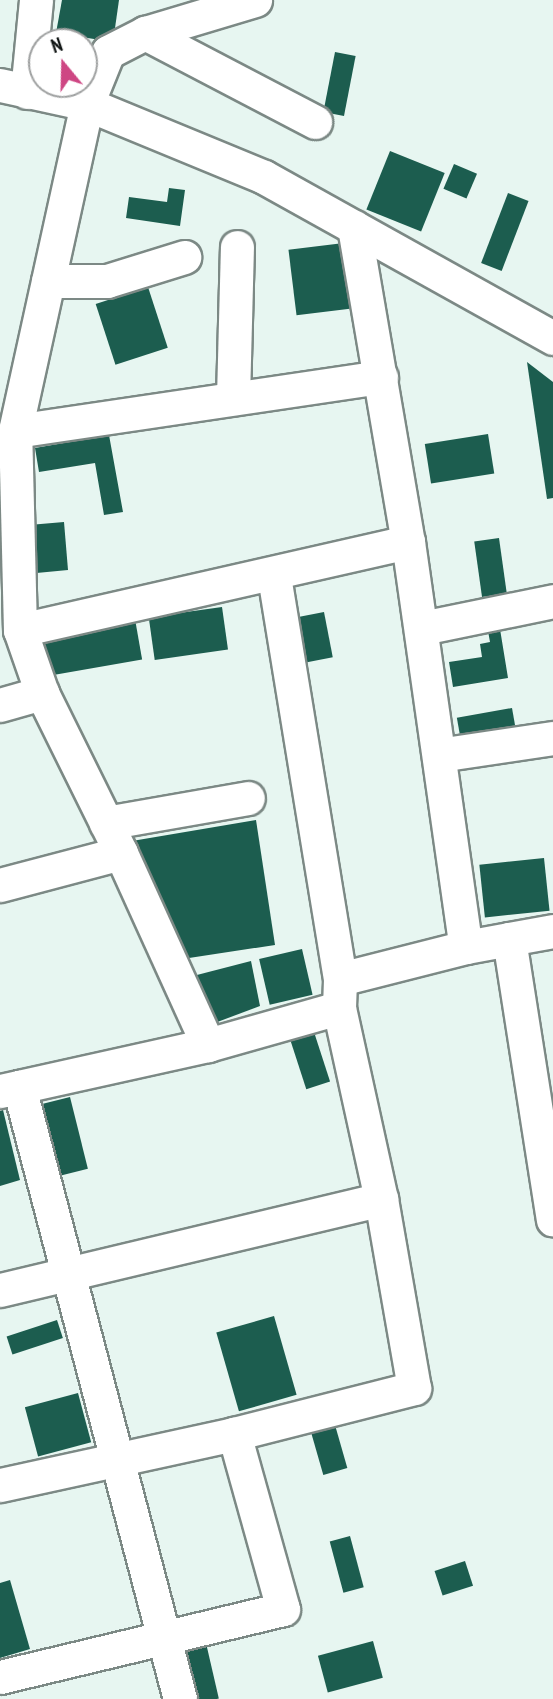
<!DOCTYPE html>
<style>
body{margin:0}
#map{position:relative;width:553px;height:1699px;overflow:hidden;background:#e7f6f1;font-family:"PT Sans Narrow",sans-serif}
div>[style]{position:absolute}
[style*='--x']{left:calc(var(--x)*1px);top:calc(var(--y)*1px);width:calc(var(--w)*1px);rotate:calc(var(--a)*1deg)}
.building>*{inset:0;background:#1c5d4f;transform-origin:0 0}
.roads{filter:drop-shadow(2px 0 #7c8985) drop-shadow(-2px 0 #7c8985) drop-shadow(0 2px #7c8985) drop-shadow(0 -2px #7c8985)}
.street>*{height:33px;margin:-16.5px;padding:0 16.5px;transform-origin:16.5px;border-radius:16.5px;background:#fff}
span{translate:-50% -50%;white-space:nowrap;text-align:center;line-height:1.15;-webkit-text-stroke:7px #fff;paint-order:stroke}
.north{position:absolute;left:28px;top:28px;width:70px;height:70px;box-sizing:border-box;background:#fff;border:2px solid #9fa1a1;border-radius:50%;rotate:341deg;font-size:19px;font-weight:700;line-height:28px;text-align:center;color:#101514}
.north::after{content:'';display:block;margin:auto;width:24px;height:32px;background:#ce4683;clip-path:polygon(50% 0,100% 100%,50% 72%,0 100%)}
</style>
<div id="map">
<div class="building">
<i style="clip-path:polygon(62px 0,119px 0,113px 42px,56px 33px)"></i>
<i style="left:335px;top:52px;width:21px;height:61px;rotate:11deg"></i>
<i style="left:390px;top:151px;width:59px;height:63px;rotate:22deg"></i>
<i style="left:454px;top:164px;width:25px;height:27px;rotate:23deg"></i>
<i style="clip-path:polygon(169px 188px,185px 190px,180px 226px,126px 218px,129px 197px,167px 202px)"></i>
<i style="left:508px;top:193px;width:22px;height:75px;rotate:21deg"></i>
<i style="left:352px;top:242px;width:66px;height:64px;rotate:83deg"></i>
<i style="left:148px;top:287px;width:64px;height:55px;rotate:72deg"></i>
<i style="clip-path:polygon(527px 362px,553px 382px,553px 498px,547px 499px)"></i>
<i style="left:488px;top:434px;width:40px;height:64px;rotate:81deg"></i>
<i style="clip-path:polygon(109px 435px,123px 512px,104px 515px,95px 463px,39px 472px,35px 448px)"></i>
<i style="clip-path:polygon(64px 522px,68px 570px,26px 574px,29px 525px)"></i>
<i style="left:499px;top:538px;width:56px;height:25px;rotate:82deg"></i>
<i style="left:222px;top:607px;width:43px;height:74px;rotate:82deg"></i>
<i style="left:324px;top:612px;width:46px;height:34px;rotate:79deg"></i>
<i style="left:135px;top:619px;width:41px;height:93px;rotate:80deg"></i>
<i style="clip-path:polygon(500px 629px,508px 678px,453px 687px,449px 662px,482px 657px,480px 644px,490px 642px,488px 631px)"></i>
<i style="left:512px;top:708px;width:27px;height:56px;rotate:80deg"></i>
<i style="clip-path:polygon(256px 820px,275px 945px,189px 958px,132px 841px)"></i>
<i style="left:544px;top:858px;width:53px;height:65px;rotate:84deg"></i>
<i style="left:302px;top:949px;width:47px;height:44px;rotate:77deg"></i>
<i style="clip-path:polygon(251px 961px,260px 1006px,212px 1024px,193px 976px)"></i>
<i style="left:314px;top:1032px;width:52px;height:25px;rotate:72deg"></i>
<i style="left:70px;top:1097px;width:74px;height:35px;rotate:76deg"></i>
<i style="clip-path:polygon(3px 1110px,20px 1180px,0 1186px,0 1111px)"></i>
<i style="left:274px;top:1316px;width:82px;height:60px;rotate:74deg"></i>
<i style="left:57px;top:1320px;width:19px;height:53px;rotate:72deg"></i>
<i style="left:78px;top:1393px;width:51px;height:55px;rotate:75deg"></i>
<i style="left:333px;top:1418px;width:52px;height:25px;rotate:74deg"></i>
<i style="left:350px;top:1536px;width:53px;height:21px;rotate:75deg"></i>
<i style="left:465px;top:1561px;width:26px;height:32px;rotate:72deg"></i>
<i style="clip-path:polygon(10px 1580px,30px 1649px,0 1658px,0 1583px)"></i>
<i style="left:373px;top:1641px;width:38px;height:57px;rotate:75deg"></i>
<i style="left:206px;top:1643px;width:57px;height:21px;rotate:77deg"></i>
</div>
<div class="roads">
<div class="street">
<i style="--x:145;--y:33;--w:192;--a:27.6"></i>
<i style="--x:0;--y:85;--w:89;--a:12.3"></i>
<i style="--x:87;--y:104;--w:191;--a:22.4"></i>
<i style="--x:264;--y:177;--w:331;--a:29.1"></i>
<i style="--x:27;--y:92;--w:92;--a:-84.4"></i>
<i style="--x:354;--y:227;--w:320;--a:80.3"></i>
<i style="--x:408;--y:542;--w:409;--a:81.9"></i>
<i style="--x:466;--y:947;--w:44;--a:-10.5"></i>
<i style="--x:509;--y:939;--w:284;--a:81.1"></i>
<i style="--x:48;--y:281;--w:59;--a:0"></i>
<i style="--x:107;--y:281;--w:81;--a:-17.3"></i>
<i style="--x:233;--y:398;--w:151;--a:-88.5"></i>
<i style="--x:15;--y:431;--w:370;--a:-8.4"></i>
<i style="--x:422;--y:628;--w:134;--a:-11.6"></i>
<i style="--x:20;--y:630;--w:398;--a:-12.8"></i>
<i style="--x:0;--y:705;--w:44;--a:-15.9"></i>
<i style="--x:439;--y:755;--w:115;--a:-8.5"></i>
<i style="--x:106;--y:823;--w:144;--a:-10"></i>
<i style="--x:0;--y:885;--w:125;--a:-14.8"></i>
<i style="--x:509;--y:939;--w:45;--a:-10.3"></i>
<i style="--x:340;--y:979;--w:130;--a:-14.3"></i>
<i style="--x:208;--y:1045;--w:211;--a:-114.4"></i>
<i style="--x:121;--y:853;--w:178;--a:-116.3"></i>
<i style="--x:42;--y:693;--w:67;--a:-109.2"></i>
<i style="--x:20;--y:630;--w:199;--a:-91.4"></i>
<i style="--x:15;--y:431;--w:335;--a:-77.6"></i>
<i style="--x:87;--y:104;--w:56;--a:-68"></i>
<i style="--x:108;--y:52;--w:42;--a:-27.2"></i>
<i style="--x:145;--y:33;--w:115;--a:-16.7"></i>
<i style="--x:19;--y:1087;--w:633;--a:75.26"></i>
<i style="--x:0;--y:1091;--w:213;--a:-12.5"></i>
<i style="--x:208;--y:1045;--w:136;--a:-15.8"></i>
<i style="--x:0;--y:1290;--w:392;--a:-13.4"></i>
<i style="--x:0;--y:1485;--w:239;--a:-12.3"></i>
<i style="--x:234;--y:1434;--w:186;--a:-14.3"></i>
<i style="--x:414;--y:1388;--w:192;--a:-99.9"></i>
<i style="--x:381;--y:1199;--w:196;--a:-102.4"></i>
<i style="--x:339;--y:1008;--w:29;--a:-88"></i>
<i style="--x:340;--y:979;--w:408;--a:-99.3"></i>
<i style="--x:0;--y:1677;--w:291;--a:-13.5"></i>
<i style="--x:283;--y:1609;--w:182;--a:-105.6"></i>
</div>
</div>
<div class="north">N</div>
</div>
